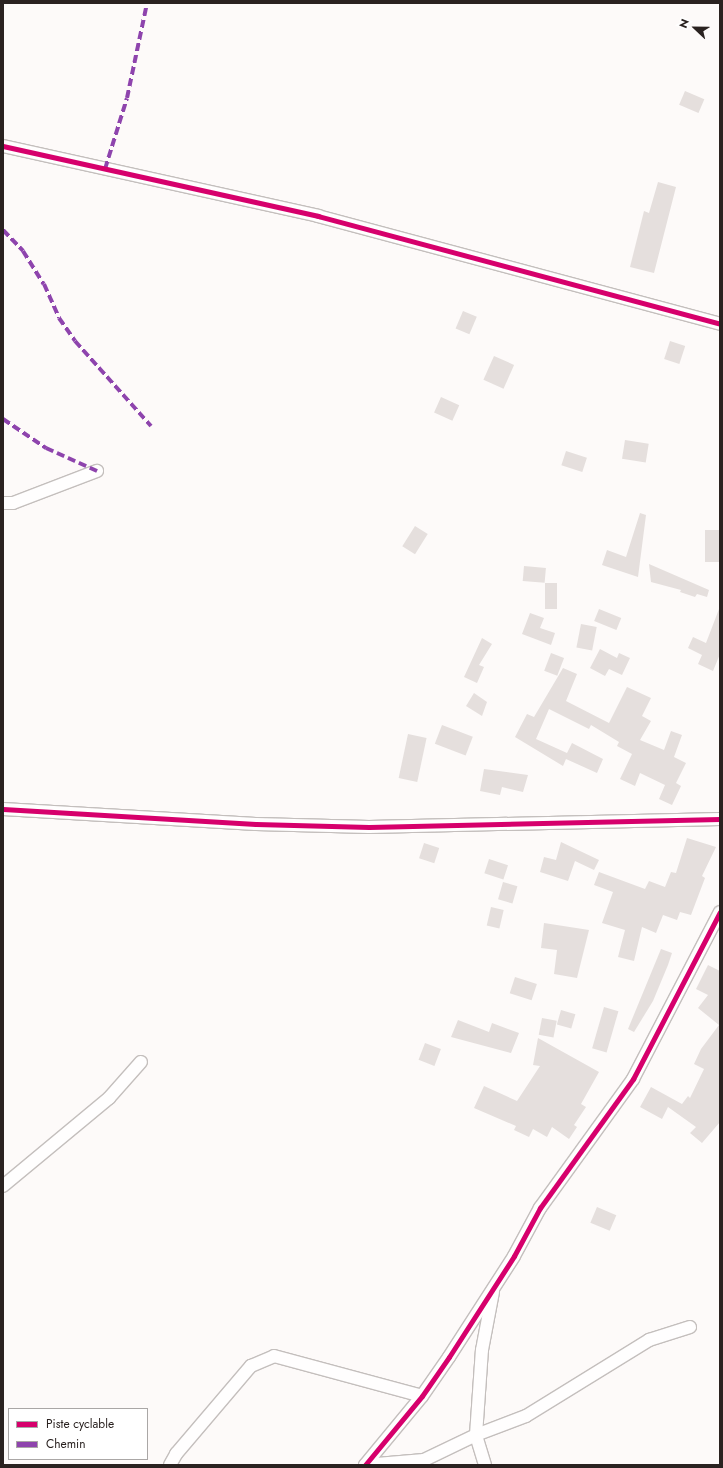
<!DOCTYPE html>
<style>
body{margin:0}
#map{position:relative;width:723px;height:1468px;overflow:hidden;background:#fdfaf9;font-family:Jost,sans-serif}
div>[style]{position:absolute}
[style*='--x']{left:calc(var(--x)*1px);top:calc(var(--y)*1px);width:calc(var(--w)*1px);rotate:calc(var(--a)*1deg)}
.building>*{inset:0;background:#e5dfdd;transform-origin:0 0}
.roads{filter:drop-shadow(1px 0 #c4bfbd) drop-shadow(-1px 0 #c4bfbd) drop-shadow(0 1px #c4bfbd) drop-shadow(0 -1px #c4bfbd)}
.minor>*{height:12px;margin:-6px;padding:0 6px;transform-origin:6px;border-radius:6px;background:#fffefe}
.quiet>*{height:4px;margin-top:-2px;transform-origin:0;background:repeating-linear-gradient(90deg,#8e44ad 0 8px,transparent 0 12px)}
.cycleway>*{height:5px;margin:-2.5px;padding:0 2.5px;transform-origin:2.5px;border-radius:2.5px;background:#d6006c}
span{translate:-50% -50%;white-space:nowrap;text-align:center;line-height:1.15;-webkit-text-stroke:3px #fff;paint-order:stroke}
.frame{position:absolute;inset:0;border:4px solid #2a2220;pointer-events:none}
.legend{position:absolute;left:8px;top:1408px;width:140px;height:52px;box-sizing:border-box;background:#fff;border:1px solid #aaa7a6;margin:0;padding:5px 7px;list-style:none;font-size:12px;color:#2a2220}
.legend li{display:flex;align-items:center;gap:8px;height:20px}
.legend b{width:20px;border:1px solid #aaa7a6}
.north{position:absolute;left:675px;top:8px;width:40px;height:40px;-webkit-text-stroke:3px #fff;paint-order:stroke;rotate:292deg;font-size:11px;font-weight:700;line-height:16px;text-align:center;color:#2a2220}
.north::after{content:'';display:block;margin:auto;width:14px;height:18px;background:#2a2220;clip-path:polygon(50% 0,100% 100%,50% 72%,0 100%)}
</style>
<div id="map">
<div class="building">
<i style="left:685px;top:91px;width:21px;height:15px;rotate:23deg"></i>
<i style="clip-path:polygon(658px 182px,676px 187px,654px 273px,630px 267px,644px 211px,649px 213px)"></i>
<i style="left:463px;top:311px;width:15px;height:19px;rotate:23deg"></i>
<i style="left:670px;top:341px;width:16px;height:19px;rotate:18deg"></i>
<i style="left:494px;top:356px;width:22px;height:26px;rotate:24deg"></i>
<i style="left:441px;top:397px;width:20px;height:17px;rotate:24deg"></i>
<i style="left:625px;top:440px;width:24px;height:19px;rotate:9deg"></i>
<i style="left:566px;top:451px;width:22px;height:15px;rotate:18deg"></i>
<i style="clip-path:polygon(640px 513px,646px 515px,638px 577px,602px 565px,607px 550px,626px 557px)"></i>
<i style="left:415px;top:526px;width:15px;height:24px;rotate:32deg"></i>
<i style="left:720px;top:530px;width:32px;height:15px;rotate:90deg"></i>
<i style="clip-path:polygon(649px 564px,709px 590px,707px 597px,697px 594px,695px 597px,680px 592px,681px 590px,651px 582px)"></i>
<i style="left:524px;top:566px;width:22px;height:15px;rotate:5deg"></i>
<i style="left:545px;top:583px;width:12px;height:26px"></i>
<i style="left:599px;top:609px;width:24px;height:13px;rotate:22deg"></i>
<i style="clip-path:polygon(719px 609px,720px 654px,713px 671px,698px 664px,702px 655px,688px 648px,693px 637px,706px 643px)"></i>
<i style="clip-path:polygon(530px 613px,544px 618px,540px 628px,555px 633px,551px 645px,522px 634px)"></i>
<i style="left:581px;top:624px;width:16px;height:24px;rotate:11deg"></i>
<i style="clip-path:polygon(482px 638px,492px 644px,479px 665px,484px 667px,477px 683px,464px 677px)"></i>
<i style="clip-path:polygon(600px 649px,617px 658px,619px 653px,630px 658px,622px 675px,609px 669px,605px 676px,590px 668px)"></i>
<i style="left:551px;top:653px;width:14px;height:19px;rotate:21deg"></i>
<i style="clip-path:polygon(563px 668px,577px 674px,566px 701px,609px 723px,627px 687px,651px 698px,642px 716px,651px 721px,640px 740px,664px 750px,671px 731px,682px 735px,674px 757px,686px 763px,676px 783px,681px 786px,672px 805px,659px 799px,665px 785px,640px 773px,635px 786px,620px 779px,632px 754px,617px 746px,619px 742px,591px 725px,589px 729px,549px 709px,536px 739px,567px 753px,572px 743px,603px 759px,597px 773px,566px 759px,563px 766px,515px 737px,527px 714px,534px 717px)"></i>
<i style="clip-path:polygon(474px 693px,487px 702px,482px 716px,466px 706px)"></i>
<i style="left:442px;top:725px;width:33px;height:20px;rotate:21deg"></i>
<i style="left:408px;top:734px;width:19px;height:45px;rotate:12deg"></i>
<i style="clip-path:polygon(484px 769px,528px 775px,523px 792px,502px 787px,500px 795px,480px 791px)"></i>
<i style="clip-path:polygon(687px 838px,716px 847px,702px 876px,705px 878px,691px 915px,680px 912px,677px 920px,663px 915px,656px 933px,642px 927px,634px 961px,618px 957px,625px 930px,602px 923px,613px 892px,594px 885px,599px 872px,645px 889px,649px 881px,665px 887px,671px 872px,676px 873px)"></i>
<i style="clip-path:polygon(561px 842px,599px 860px,594px 870px,575px 861px,568px 881px,540px 872px,544px 857px,556px 860px)"></i>
<i style="left:424px;top:843px;width:16px;height:16px;rotate:18deg"></i>
<i style="left:489px;top:859px;width:20px;height:15px;rotate:18deg"></i>
<i style="left:503px;top:882px;width:15px;height:18px;rotate:16deg"></i>
<i style="left:491px;top:907px;width:13px;height:19px;rotate:13deg"></i>
<i style="clip-path:polygon(544px 923px,589px 930px,577px 978px,554px 974px,557px 950px,541px 948px)"></i>
<i style="clip-path:polygon(661px 949px,672px 953px,668px 965px,653px 1001px,634px 1032px,628px 1029px)"></i>
<i style="clip-path:polygon(708px 965px,720px 971px,720px 1122px,702px 1143px,690px 1133px,696px 1127px,668px 1107px,662px 1119px,640px 1107px,651px 1087px,682px 1104px,688px 1096px,690px 1098px,704px 1069px,694px 1064px,701px 1049px,719px 1025px,698px 1008px,708px 995px,696px 989px)"></i>
<i style="left:515px;top:977px;width:23px;height:17px;rotate:18deg"></i>
<i style="left:604px;top:1007px;width:15px;height:43px;rotate:16deg"></i>
<i style="left:561px;top:1010px;width:15px;height:15px;rotate:16deg"></i>
<i style="left:542px;top:1018px;width:15px;height:17px;rotate:11deg"></i>
<i style="clip-path:polygon(458px 1020px,489px 1032px,492px 1023px,519px 1033px,511px 1053px,451px 1037px)"></i>
<i style="clip-path:polygon(538px 1038px,599px 1072px,581px 1104px,586px 1107px,574px 1125px,577px 1127px,569px 1139px,552px 1127px,547px 1137px,533px 1129px,529px 1137px,514px 1130px,516px 1126px,474px 1108px,484px 1086px,517px 1101px,540px 1066px,533px 1065px)"></i>
<i style="left:425px;top:1043px;width:17px;height:18px;rotate:21deg"></i>
<i style="left:597px;top:1207px;width:21px;height:17px;rotate:23deg"></i>
</div>
<div class="roads">
<div class="minor">
<i style="--x:3;--y:146;--w:323;--a:12.5"></i>
<i style="--x:318;--y:216;--w:416;--a:15"></i>
<i style="--x:3;--y:503;--w:10;--a:0"></i>
<i style="--x:13;--y:503;--w:90;--a:-20.9"></i>
<i style="--x:3;--y:809;--w:253;--a:3.4"></i>
<i style="--x:256;--y:824;--w:113;--a:1.5"></i>
<i style="--x:369;--y:827;--w:351;--a:-1.3"></i>
<i style="--x:3;--y:1186;--w:138;--a:-39.7"></i>
<i style="--x:109;--y:1098;--w:48;--a:-48.4"></i>
<i style="--x:170;--y:1465;--w:13;--a:-61"></i>
<i style="--x:176;--y:1454;--w:116;--a:-49.6"></i>
<i style="--x:251;--y:1366;--w:25;--a:-23"></i>
<i style="--x:274;--y:1356;--w:153;--a:15.1"></i>
<i style="--x:365;--y:1465;--w:89;--a:-50.4"></i>
<i style="--x:422;--y:1396;--w:47;--a:-55.3"></i>
<i style="--x:449;--y:1357;--w:120;--a:-57.2"></i>
<i style="--x:514;--y:1256;--w:55;--a:-61.6"></i>
<i style="--x:540;--y:1208;--w:159;--a:-54.2"></i>
<i style="--x:633;--y:1079;--w:188;--a:-62.5"></i>
<i style="--x:365;--y:1465;--w:59;--a:-4.8"></i>
<i style="--x:424;--y:1460;--w:58;--a:-25.7"></i>
<i style="--x:476;--y:1435;--w:53;--a:-20.8"></i>
<i style="--x:526;--y:1416;--w:145;--a:-31.7"></i>
<i style="--x:649;--y:1340;--w:43;--a:-17.6"></i>
<i style="--x:485;--y:1465;--w:31;--a:-107"></i>
<i style="--x:476;--y:1435;--w:85;--a:-86"></i>
<i style="--x:482;--y:1350;--w:59;--a:-79.3"></i>
</div>
</div>
<div class="quiet">
<i style="--x:105;--y:169;--w:74;--a:-72.8"></i>
<i style="--x:127;--y:98;--w:97;--a:-78.1"></i>
<i style="--x:3;--y:230;--w:29;--a:46"></i>
<i style="--x:23;--y:251;--w:39;--a:58"></i>
<i style="--x:44;--y:284;--w:37;--a:66"></i>
<i style="--x:59;--y:318;--w:28;--a:55"></i>
<i style="--x:75;--y:341;--w:114;--a:48.2"></i>
<i style="--x:3;--y:419;--w:52;--a:34"></i>
<i style="--x:46;--y:448;--w:56;--a:24.3"></i>
</div>
<div class="cycleway">
<i style="--x:3;--y:146;--w:323;--a:12.5"></i>
<i style="--x:318;--y:216;--w:416;--a:15"></i>
<i style="--x:3;--y:809;--w:253;--a:3.4"></i>
<i style="--x:256;--y:824;--w:113;--a:1.5"></i>
<i style="--x:369;--y:827;--w:351;--a:-1.3"></i>
<i style="--x:365;--y:1465;--w:89;--a:-50.4"></i>
<i style="--x:422;--y:1396;--w:47;--a:-55.3"></i>
<i style="--x:449;--y:1357;--w:120;--a:-57.2"></i>
<i style="--x:514;--y:1256;--w:55;--a:-61.6"></i>
<i style="--x:540;--y:1208;--w:159;--a:-54.2"></i>
<i style="--x:633;--y:1079;--w:188;--a:-62.5"></i>
</div>
<div class="frame"></div>
<ul class="legend">
<li><b style="height:5px;background:#d6006c"></b>Piste cyclable</li>
<li><b style="height:5px;background:#8e44ad"></b>Chemin</li>
</ul>
<div class="north">N</div>
</div>
